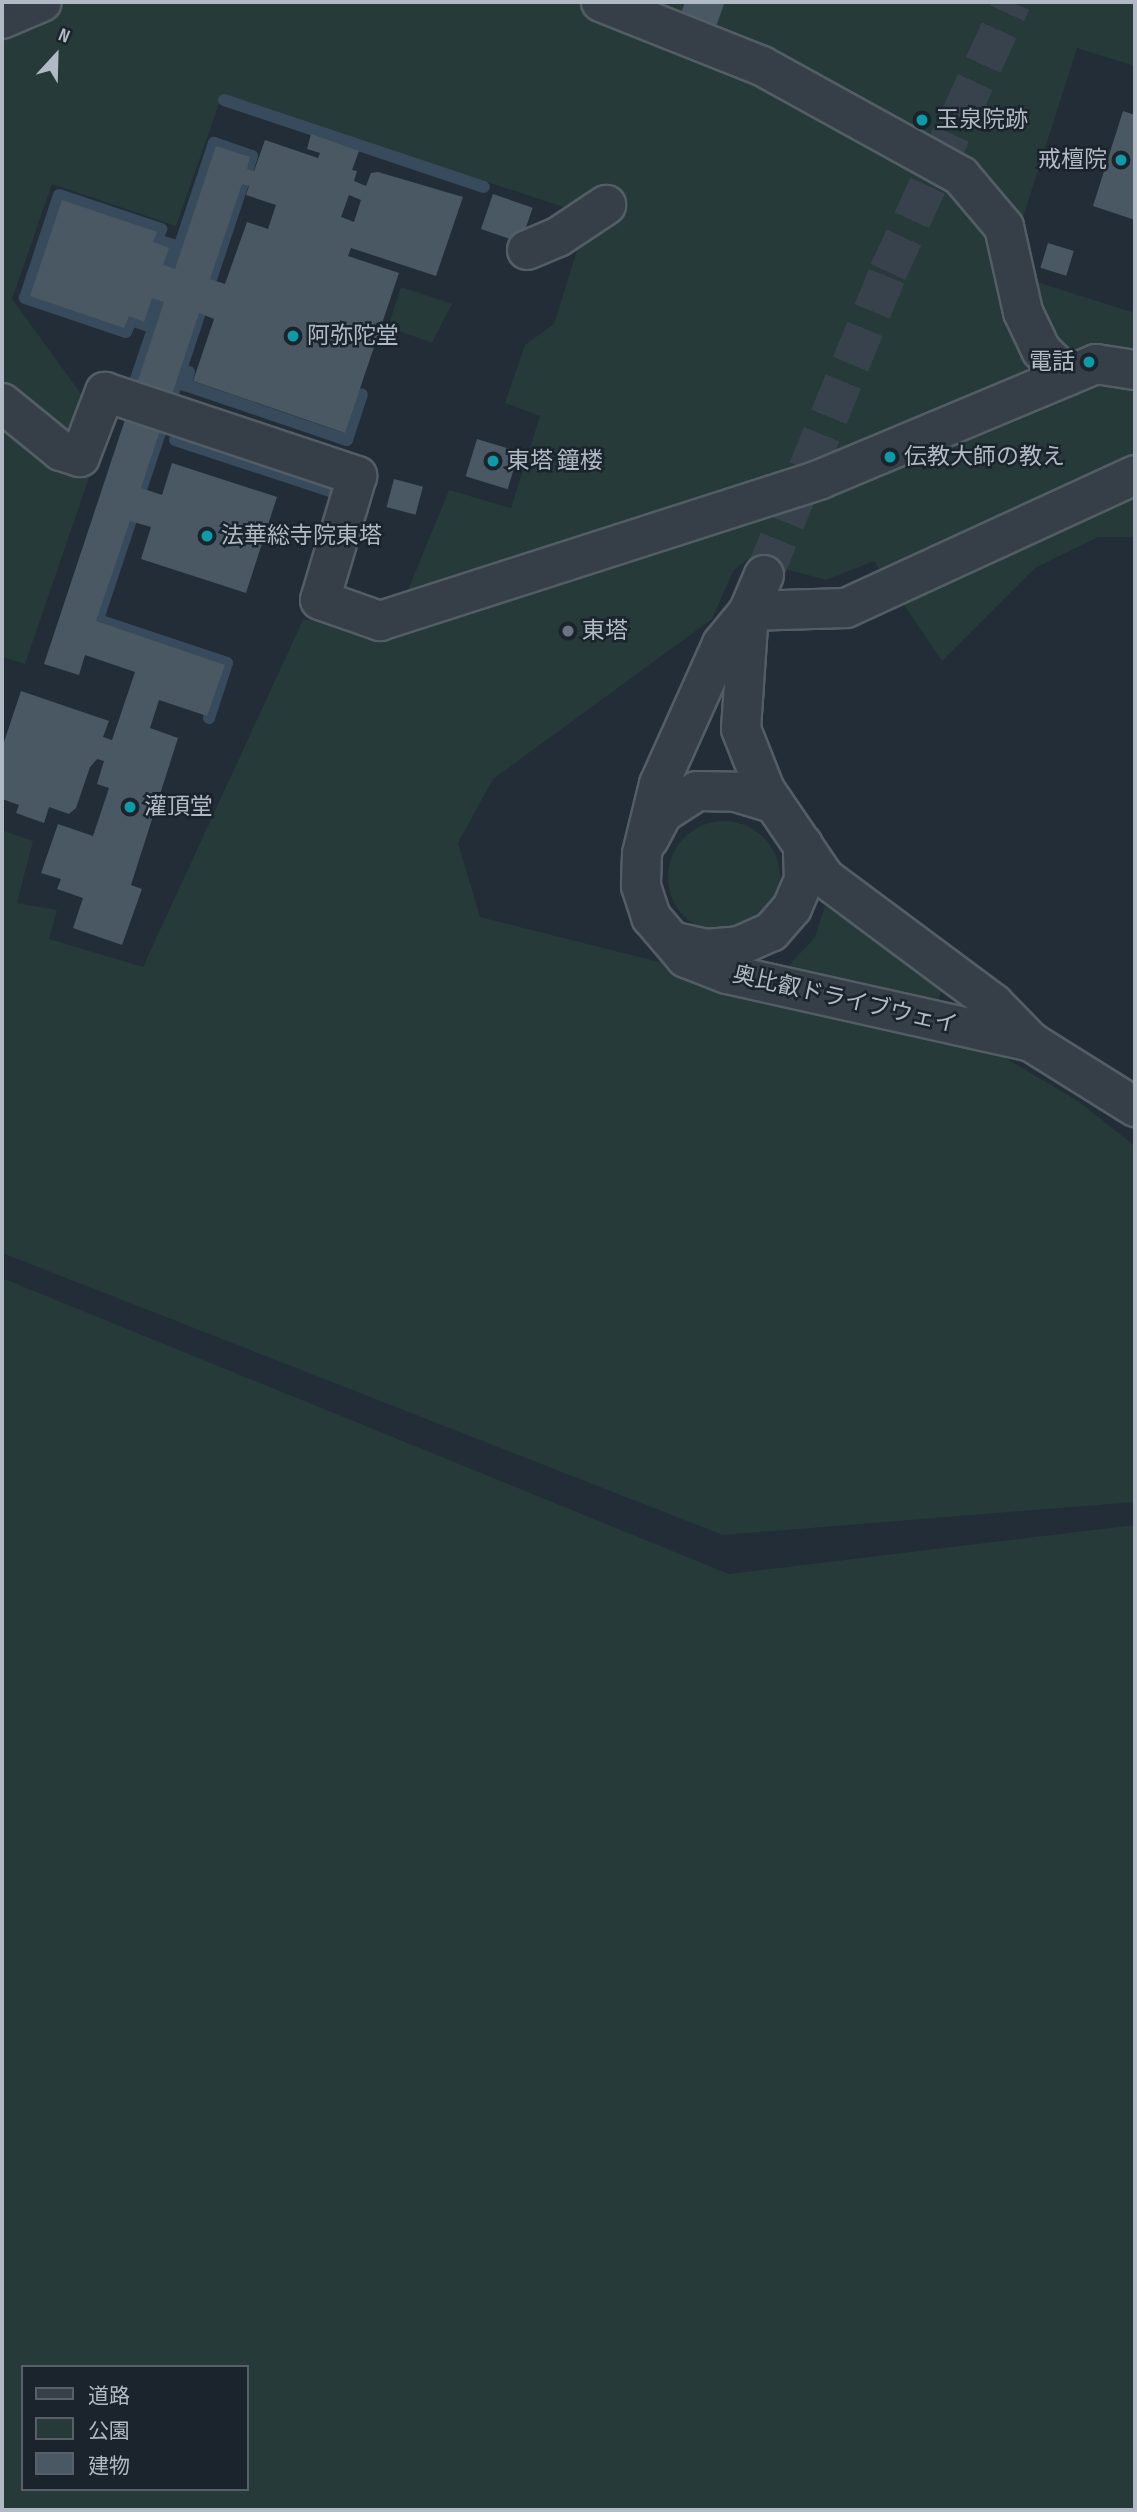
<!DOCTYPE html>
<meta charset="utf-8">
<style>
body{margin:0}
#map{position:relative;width:1137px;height:2512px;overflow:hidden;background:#222d37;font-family:"Sofia Sans Condensed","Noto Sans JP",sans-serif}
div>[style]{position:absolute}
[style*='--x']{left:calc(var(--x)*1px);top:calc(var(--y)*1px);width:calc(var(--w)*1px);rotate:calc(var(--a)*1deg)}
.green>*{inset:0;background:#253a39}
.round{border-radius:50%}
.stream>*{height:12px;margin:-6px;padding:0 6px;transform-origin:6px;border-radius:6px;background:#374b5d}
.building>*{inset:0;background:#4a5863;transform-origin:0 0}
.minor-tunnel>*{height:38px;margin-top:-19px;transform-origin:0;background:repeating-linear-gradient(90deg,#37424c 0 38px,transparent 0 57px)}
.roads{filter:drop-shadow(2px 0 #535d65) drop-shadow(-2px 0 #535d65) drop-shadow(0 2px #535d65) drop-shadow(0 -2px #535d65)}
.minor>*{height:38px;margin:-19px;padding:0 19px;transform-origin:19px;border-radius:19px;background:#363f48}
.dots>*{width:19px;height:19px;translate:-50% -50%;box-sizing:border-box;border:4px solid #1b242c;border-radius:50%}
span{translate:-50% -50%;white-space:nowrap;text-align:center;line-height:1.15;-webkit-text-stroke:5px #1b242c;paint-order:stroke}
.poi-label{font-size:23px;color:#b0bac4}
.left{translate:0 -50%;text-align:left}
.right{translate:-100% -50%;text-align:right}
.street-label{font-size:23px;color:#b0bac4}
.frame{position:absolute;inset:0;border:4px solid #b0bac4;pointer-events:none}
.legend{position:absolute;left:21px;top:2365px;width:228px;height:126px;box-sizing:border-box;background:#1b242c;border:2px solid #576069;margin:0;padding:9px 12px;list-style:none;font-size:21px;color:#b0bac4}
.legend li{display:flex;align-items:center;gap:14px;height:35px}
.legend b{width:35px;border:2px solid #576069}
.north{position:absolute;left:21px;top:21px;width:70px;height:70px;-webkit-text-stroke:5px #1b242c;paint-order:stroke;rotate:22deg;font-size:19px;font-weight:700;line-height:28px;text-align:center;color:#b0bac4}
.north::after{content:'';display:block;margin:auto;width:24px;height:32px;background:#b0bac4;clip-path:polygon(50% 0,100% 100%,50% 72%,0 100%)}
</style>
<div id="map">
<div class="green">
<i style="clip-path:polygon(2px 2px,1135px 2px,1135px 66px,1077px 48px,1019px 230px,1026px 240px,1037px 282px,1135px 313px,1135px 537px,1098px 537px,1035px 568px,942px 661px,874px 561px,826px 580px,748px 559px,733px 571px,712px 619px,493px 779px,458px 843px,480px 917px,980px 1043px,1078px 1101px,1135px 1146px,1135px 1502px,723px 1535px,2px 1253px,2px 830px,33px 841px,17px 903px,57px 910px,49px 939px,143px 967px,303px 620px,399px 612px,449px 490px,511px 508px,540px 416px,505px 403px,525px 345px,554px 324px,588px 215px,222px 95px,176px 226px,52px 184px,12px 299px,106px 428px,25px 664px,2px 657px)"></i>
<i style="clip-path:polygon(401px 287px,452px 304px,432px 343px,388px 327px)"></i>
<i class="round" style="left:668px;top:821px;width:112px;height:112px"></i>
<i style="clip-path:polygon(825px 906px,943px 988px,933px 1012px,784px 971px,815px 937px)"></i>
<i style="clip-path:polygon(evenodd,2px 1278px,729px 1574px,1135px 1525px,1135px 2510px,2px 2510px,2px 1278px,23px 2367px,247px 2367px,247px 2489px,23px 2489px,23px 2367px)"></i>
</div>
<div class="stream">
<i style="--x:224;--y:100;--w:274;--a:18.5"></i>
<i style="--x:189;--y:372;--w:14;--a:107"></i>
<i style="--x:185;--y:385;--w:171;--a:18.8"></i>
<i style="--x:347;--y:440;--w:48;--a:-71.9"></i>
<i style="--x:131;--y:394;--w:94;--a:-71.4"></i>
<i style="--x:161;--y:305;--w:9;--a:-159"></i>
<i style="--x:153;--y:302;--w:24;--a:107"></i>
<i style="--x:146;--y:325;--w:16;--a:-162"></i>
<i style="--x:131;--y:320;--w:13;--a:113"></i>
<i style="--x:126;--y:332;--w:107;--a:-161.4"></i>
<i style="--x:25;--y:298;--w:108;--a:-71.7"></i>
<i style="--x:59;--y:195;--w:108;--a:18.4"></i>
<i style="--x:161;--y:229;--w:12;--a:110"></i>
<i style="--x:157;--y:240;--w:17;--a:17"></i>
<i style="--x:173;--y:245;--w:20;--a:108"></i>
<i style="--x:167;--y:264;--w:6;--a:18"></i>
<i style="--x:173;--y:266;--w:130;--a:-71.6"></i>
<i style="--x:214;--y:143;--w:40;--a:18.9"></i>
<i style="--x:252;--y:156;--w:489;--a:108.4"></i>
<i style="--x:98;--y:620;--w:136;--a:18.4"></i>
<i style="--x:227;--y:663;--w:58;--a:108.1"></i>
<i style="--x:175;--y:440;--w:173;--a:18.2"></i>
</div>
<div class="building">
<i style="clip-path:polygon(685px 2px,725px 2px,716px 26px,681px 13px)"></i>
<i style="clip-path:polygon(1123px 111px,1135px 115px,1135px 220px,1093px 206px)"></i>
<i style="clip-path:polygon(evenodd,311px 134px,359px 151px,352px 170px,357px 171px,354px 181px,366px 186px,371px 173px,378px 172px,463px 197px,436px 276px,351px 248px,348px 256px,399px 273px,345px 433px,193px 381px,214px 319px,199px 313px,141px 488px,162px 495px,172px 463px,277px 497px,246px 593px,141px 559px,151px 527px,130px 521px,96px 621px,225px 665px,207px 716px,159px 700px,150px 728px,178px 738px,131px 885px,142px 889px,122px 945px,73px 928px,83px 898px,57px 889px,61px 879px,41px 873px,58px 824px,93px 836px,109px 788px,97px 784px,104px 761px,97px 759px,90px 767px,76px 808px,69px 814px,49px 807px,44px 823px,16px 813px,19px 805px,2px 799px,2px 748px,21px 691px,109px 721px,103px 737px,112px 740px,135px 672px,85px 655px,79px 675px,44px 664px,164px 302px,152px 298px,144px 322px,129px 316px,124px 328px,30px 296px,62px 200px,157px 232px,153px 242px,169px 248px,163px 265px,175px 269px,216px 146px,250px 157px,247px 169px,254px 171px,265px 140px,318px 158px,320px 153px,307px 149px,311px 134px,242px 184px,249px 186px,246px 195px,276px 205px,268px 229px,247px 222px,225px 284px,210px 279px,242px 184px,311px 134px,349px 195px,361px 200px,354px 222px,341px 217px,349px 195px)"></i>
<i style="left:493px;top:194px;width:42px;height:37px;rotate:19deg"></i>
<i style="left:1048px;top:243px;width:27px;height:26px;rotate:17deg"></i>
<i style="left:477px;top:439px;width:44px;height:39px;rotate:17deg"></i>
<i style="left:394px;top:479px;width:30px;height:29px;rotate:15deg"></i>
</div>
<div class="minor-tunnel">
<i style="--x:764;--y:575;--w:327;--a:-67.7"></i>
<i style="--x:888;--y:272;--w:297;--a:-65.3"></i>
</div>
<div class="roads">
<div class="minor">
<i style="--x:601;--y:2;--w:173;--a:21.7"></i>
<i style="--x:762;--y:66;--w:227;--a:28.9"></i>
<i style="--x:961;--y:176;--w:67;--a:49.9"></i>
<i style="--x:1004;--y:227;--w:87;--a:77.4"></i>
<i style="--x:1023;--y:312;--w:42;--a:64.7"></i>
<i style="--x:1041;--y:350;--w:37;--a:45"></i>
<i style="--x:2;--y:19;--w:43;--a:-23"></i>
<i style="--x:527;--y:250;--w:34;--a:-23"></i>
<i style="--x:558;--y:237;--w:58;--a:-33.7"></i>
<i style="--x:2;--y:403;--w:76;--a:39.1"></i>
<i style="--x:61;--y:451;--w:20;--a:18"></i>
<i style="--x:80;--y:457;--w:70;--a:-69"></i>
<i style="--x:105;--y:392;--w:266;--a:18.4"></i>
<i style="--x:357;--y:476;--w:129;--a:106.6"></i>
<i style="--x:320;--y:600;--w:64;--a:19.3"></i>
<i style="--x:380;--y:621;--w:463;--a:-17.8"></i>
<i style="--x:821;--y:479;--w:298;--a:-22.7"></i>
<i style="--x:1096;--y:364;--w:39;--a:9"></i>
<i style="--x:764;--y:575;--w:39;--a:113"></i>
<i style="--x:749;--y:611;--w:43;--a:129.3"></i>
<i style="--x:722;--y:644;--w:154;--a:114.2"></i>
<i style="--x:659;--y:784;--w:72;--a:103.7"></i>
<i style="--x:642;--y:854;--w:32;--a:92"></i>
<i style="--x:641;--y:886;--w:33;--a:72"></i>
<i style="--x:651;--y:917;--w:54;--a:49.5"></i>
<i style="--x:686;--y:958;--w:44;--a:21.3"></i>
<i style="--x:727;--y:974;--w:312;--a:12.6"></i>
<i style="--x:749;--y:611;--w:118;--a:93.9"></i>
<i style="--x:741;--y:729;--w:66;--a:68.5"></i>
<i style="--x:765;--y:790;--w:107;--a:55.7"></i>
<i style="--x:825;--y:878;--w:211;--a:36.7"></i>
<i style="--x:994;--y:1004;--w:53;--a:45.8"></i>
<i style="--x:1031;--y:1042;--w:123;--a:32"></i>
<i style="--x:749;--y:611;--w:97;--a:-1.8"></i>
<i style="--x:846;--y:608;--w:318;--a:-24.7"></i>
<i style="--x:649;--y:839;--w:30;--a:-62"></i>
<i style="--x:663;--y:813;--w:40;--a:-32.9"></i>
<i style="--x:697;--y:791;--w:39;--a:1"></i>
<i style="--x:736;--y:792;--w:39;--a:17"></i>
<i style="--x:680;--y:943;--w:27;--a:13"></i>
<i style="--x:706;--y:949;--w:33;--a:-5"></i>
<i style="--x:739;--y:946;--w:35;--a:-24"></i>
<i style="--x:771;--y:932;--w:32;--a:-49"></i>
<i style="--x:792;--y:908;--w:30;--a:-67"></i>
<i style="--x:804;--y:880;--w:36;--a:-92"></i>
</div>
</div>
<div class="dots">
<i style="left:922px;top:120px;background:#0f9aa8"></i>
<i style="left:1121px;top:160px;background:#0f9aa8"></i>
<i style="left:293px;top:336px;background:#0f9aa8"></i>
<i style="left:1089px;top:362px;background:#0f9aa8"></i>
<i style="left:890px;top:457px;background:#0f9aa8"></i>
<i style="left:493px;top:461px;background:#0f9aa8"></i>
<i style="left:207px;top:536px;background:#0f9aa8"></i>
<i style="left:568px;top:631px;background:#6b7280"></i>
<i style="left:130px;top:807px;background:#0f9aa8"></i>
</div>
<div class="poi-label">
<span class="left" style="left:936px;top:120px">玉泉院跡</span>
<span class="right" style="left:1107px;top:160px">戒檀院</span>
<span class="left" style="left:307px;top:336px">阿弥陀堂</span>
<span class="right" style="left:1075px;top:362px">電話</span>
<span class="left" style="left:904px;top:457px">伝教大師の教え</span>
<span class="left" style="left:507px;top:461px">東塔 鐘楼</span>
<span class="left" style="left:221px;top:536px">法華総寺院東塔</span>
<span class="left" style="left:582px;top:631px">東塔</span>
<span class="left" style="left:144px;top:807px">灌頂堂</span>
</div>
<div class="street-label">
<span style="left:845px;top:1000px;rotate:13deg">奥比叡ドライブウェイ</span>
</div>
<div class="frame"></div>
<ul class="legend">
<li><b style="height:9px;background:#363f48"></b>道路</li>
<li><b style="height:19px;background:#253a39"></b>公園</li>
<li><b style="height:19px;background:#4a5863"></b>建物</li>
</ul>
<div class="north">N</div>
</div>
